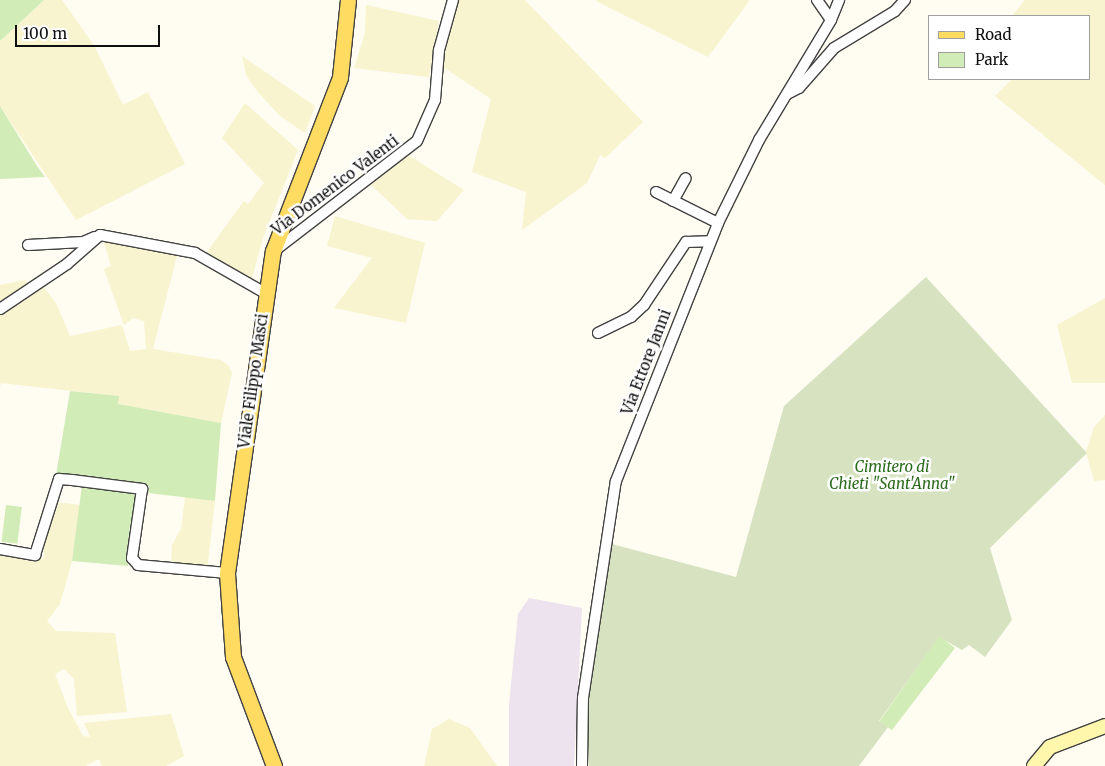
<!DOCTYPE html>
<style>
body{margin:0}
#map{position:relative;width:1105px;height:766px;overflow:hidden;background:#fffcf1;font-family:Merriweather,serif}
div>[style]{position:absolute}
[style*='--x']{left:calc(var(--x)*1px);top:calc(var(--y)*1px);width:calc(var(--w)*1px);rotate:calc(var(--a)*1deg)}
.industrial>*{inset:0;background:#ede3ee}
.farmland>*{inset:0;background:#f7f4cf}
.green>*{inset:0;background:#d2ecb8;transform-origin:0 0}
.cemetery>*{inset:0;background:#d7e3c0}
.roads{filter:drop-shadow(1px 0 #424242) drop-shadow(-1px 0 #424242) drop-shadow(0 1px #424242) drop-shadow(0 -1px #424242)}
.street>*{height:10px;margin:-5px;padding:0 5px;transform-origin:5px;border-radius:5px;background:#fff}
.secondary>*{height:14px;margin:-7px;padding:0 7px;transform-origin:7px;border-radius:7px;background:#fff7ac}
.primary>*{height:15px;margin:-7.5px;padding:0 7.5px;transform-origin:7.5px;border-radius:7.5px;background:#ffdb61}
span{translate:-50% -50%;white-space:nowrap;text-align:center;line-height:1.15;-webkit-text-stroke:5px #fff;paint-order:stroke}
.street-label{font-size:15px;color:#0f0f0f}
.park-label{font-size:15px;color:#2a6b1b;font-style:italic}
.legend{position:absolute;left:928px;top:15px;width:162px;height:65px;box-sizing:border-box;background:#fff;border:1px solid #9f9f9f;margin:0;padding:6px 9px;list-style:none;font-size:15px;color:#0f0f0f}
.legend li{display:flex;align-items:center;gap:10px;height:25px}
.legend b{width:25px;border:1px solid #9f9f9f}
.scale{position:absolute;left:15px;top:25px;width:145px;height:22px;box-sizing:border-box;border:2px solid #0f0f0f;border-top:0;padding-left:6px;font-size:15px;line-height:18px;white-space:nowrap;color:#0f0f0f;-webkit-text-stroke:4px #fff;paint-order:stroke}
</style>
<div id="map">
<div class="industrial">
<i style="clip-path:polygon(529px 598px,582px 608px,574px 766px,509px 766px,509px 705px,518px 614px)"></i>
</div>
<div class="farmland">
<i style="clip-path:polygon(44px 0,62px 0,95px 47px,123px 105px,148px 92px,185px 164px,76px 220px,0 106px,0 41px)"></i>
<i style="clip-path:polygon(458px 0,525px 0,643px 122px,605px 158px,600px 155px,587px 183px,522px 230px,526px 192px,472px 172px,491px 99px,443px 67px,443px 48px)"></i>
<i style="clip-path:polygon(750px 0,708px 57px,596px 1px,597px 0)"></i>
<i style="clip-path:polygon(1025px 0,1105px 0,1105px 185px,995px 96px,1012px 79px,1089px 79px,1089px 16px,1012px 16px)"></i>
<i style="clip-path:polygon(366px 5px,439px 21px,429px 77px,354px 68px,365px 33px)"></i>
<i style="clip-path:polygon(242px 56px,315px 106px,305px 133px,280px 116px,257px 91px,246px 75px)"></i>
<i style="clip-path:polygon(245px 103px,298px 150px,263px 238px,251px 282px,204px 256px,244px 201px,248px 204px,264px 183px,222px 138px)"></i>
<i style="clip-path:polygon(408px 155px,464px 190px,437px 221px,407px 219px,371px 185px)"></i>
<i style="clip-path:polygon(335px 216px,425px 243px,406px 323px,334px 308px,372px 258px,327px 246px)"></i>
<i style="clip-path:polygon(103px 239px,178px 252px,153px 349px,221px 360px,229px 366px,232px 373px,221px 423px,117px 404px,118px 396px,1px 383px,0 387px,0 311px,41px 284px,56px 303px,70px 336px,122px 325px,130px 351px,146px 349px,144px 321px,133px 318px,124px 325px,104px 269px,111px 266px)"></i>
<i style="clip-path:polygon(25px 280px,28px 284px,0 303px,0 285px)"></i>
<i style="clip-path:polygon(1105px 298px,1105px 383px,1072px 383px,1057px 325px)"></i>
<i style="clip-path:polygon(1105px 415px,1105px 480px,1094px 481px,1086px 452px,1094px 427px)"></i>
<i style="clip-path:polygon(185px 497px,215px 501px,207px 570px,171px 567px,172px 545px,181px 529px)"></i>
<i style="clip-path:polygon(55px 502px,81px 505px,72px 561px,60px 604px,47px 621px,56px 631px,115px 633px,127px 712px,77px 716px,74px 679px,64px 669px,55px 674px,67px 706px,83px 736px,90px 737px,84px 723px,171px 714px,184px 756px,166px 766px,102px 766px,99px 759px,85px 766px,0 766px,0 554px,44px 559px,44px 542px)"></i>
<i style="clip-path:polygon(449px 719px,470px 728px,497px 766px,424px 766px,432px 729px)"></i>
</div>
<div class="green">
<i style="clip-path:polygon(0 0,44px 0,0 41px)"></i>
<i style="clip-path:polygon(0 106px,37px 166px,45px 177px,0 179px)"></i>
<i style="clip-path:polygon(70px 391px,119px 396px,118px 404px,221px 423px,215px 501px,148px 493px,149px 486px,56px 475px)"></i>
<i style="clip-path:polygon(82px 485px,138px 490px,129px 531px,128px 566px,72px 561px)"></i>
<i style="left:6px;top:505px;width:16px;height:37px;rotate:7deg"></i>
<i style="clip-path:polygon(939px 636px,955px 648px,892px 730px,879px 722px)"></i>
</div>
<div class="cemetery">
<i style="clip-path:polygon(926px 277px,1087px 453px,990px 548px,1012px 620px,985px 657px,969px 645px,962px 650px,939px 637px,879px 721px,888px 727px,859px 766px,589px 766px,587px 710px,612px 544px,736px 577px,784px 406px)"></i>
</div>
<div class="roads">
<div class="street">
<i style="--x:817;--y:0;--w:24;--a:55"></i>
<i style="--x:787;--y:94;--w:13;--a:-27"></i>
<i style="--x:799;--y:88;--w:53;--a:-48.8"></i>
<i style="--x:834;--y:48;--w:71;--a:-31.2"></i>
<i style="--x:895;--y:11;--w:15;--a:-48"></i>
<i style="--x:656;--y:192;--w:69;--a:26.6"></i>
<i style="--x:673;--y:201;--w:26;--a:-61"></i>
<i style="--x:28;--y:245;--w:55;--a:-3.1"></i>
<i style="--x:83;--y:242;--w:13;--a:-23"></i>
<i style="--x:274;--y:251;--w:180;--a:-37.6"></i>
<i style="--x:417;--y:141;--w:45;--a:-66.3"></i>
<i style="--x:435;--y:100;--w:50;--a:-85.4"></i>
<i style="--x:439;--y:50;--w:52;--a:-74.4"></i>
<i style="--x:0;--y:309;--w:81;--a:-33.9"></i>
<i style="--x:67;--y:264;--w:44;--a:-41.3"></i>
<i style="--x:100;--y:235;--w:97;--a:10.7"></i>
<i style="--x:195;--y:253;--w:81;--a:29.7"></i>
<i style="--x:598;--y:333;--w:37;--a:-26"></i>
<i style="--x:631;--y:317;--w:18;--a:-43"></i>
<i style="--x:644;--y:305;--w:76;--a:-56.3"></i>
<i style="--x:686;--y:242;--w:24;--a:-2"></i>
<i style="--x:0;--y:549;--w:36;--a:10"></i>
<i style="--x:35;--y:555;--w:80;--a:-72.5"></i>
<i style="--x:59;--y:479;--w:13;--a:4"></i>
<i style="--x:72;--y:480;--w:71;--a:7.3"></i>
<i style="--x:142;--y:489;--w:70;--a:98.2"></i>
<i style="--x:132;--y:558;--w:9;--a:49"></i>
<i style="--x:138;--y:565;--w:89;--a:5.1"></i>
<i style="--x:582;--y:766;--w:68;--a:-89.2"></i>
<i style="--x:583;--y:698;--w:219;--a:-81.4"></i>
<i style="--x:616;--y:481;--w:277;--a:-68.4"></i>
<i style="--x:718;--y:223;--w:93;--a:-63.7"></i>
<i style="--x:759;--y:140;--w:140;--a:-59"></i>
<i style="--x:831;--y:20;--w:22;--a:-68"></i>
</div>
<div class="secondary">
<i style="--x:1034;--y:766;--w:25;--a:-50"></i>
<i style="--x:1050;--y:747;--w:59;--a:-20.9"></i>
</div>
<div class="primary">
<i style="--x:274;--y:766;--w:116;--a:-110.6"></i>
<i style="--x:233;--y:657;--w:84;--a:-94.1"></i>
<i style="--x:227;--y:573;--w:325;--a:-81.9"></i>
<i style="--x:273;--y:251;--w:186;--a:-68.9"></i>
<i style="--x:340;--y:77;--w:77;--a:-84.1"></i>
</div>
</div>
<div class="street-label">
<span style="left:335px;top:185px;rotate:-37deg">Via Domenico Valenti</span>
<span style="left:646px;top:362px;rotate:-69deg">Via Ettore Janni</span>
<span style="left:253px;top:381px;rotate:-82deg">Viale Filippo Masci</span>
</div>
<div class="park-label">
<span style="left:892px;top:475px">Cimitero di<br>Chieti "Sant'Anna"</span>
</div>
<ul class="legend">
<li><b style="height:6px;background:#ffdb61"></b>Road</li>
<li><b style="height:14px;background:#d2ecb8"></b>Park</li>
</ul>
<div class="scale">100 m</div>
</div>
